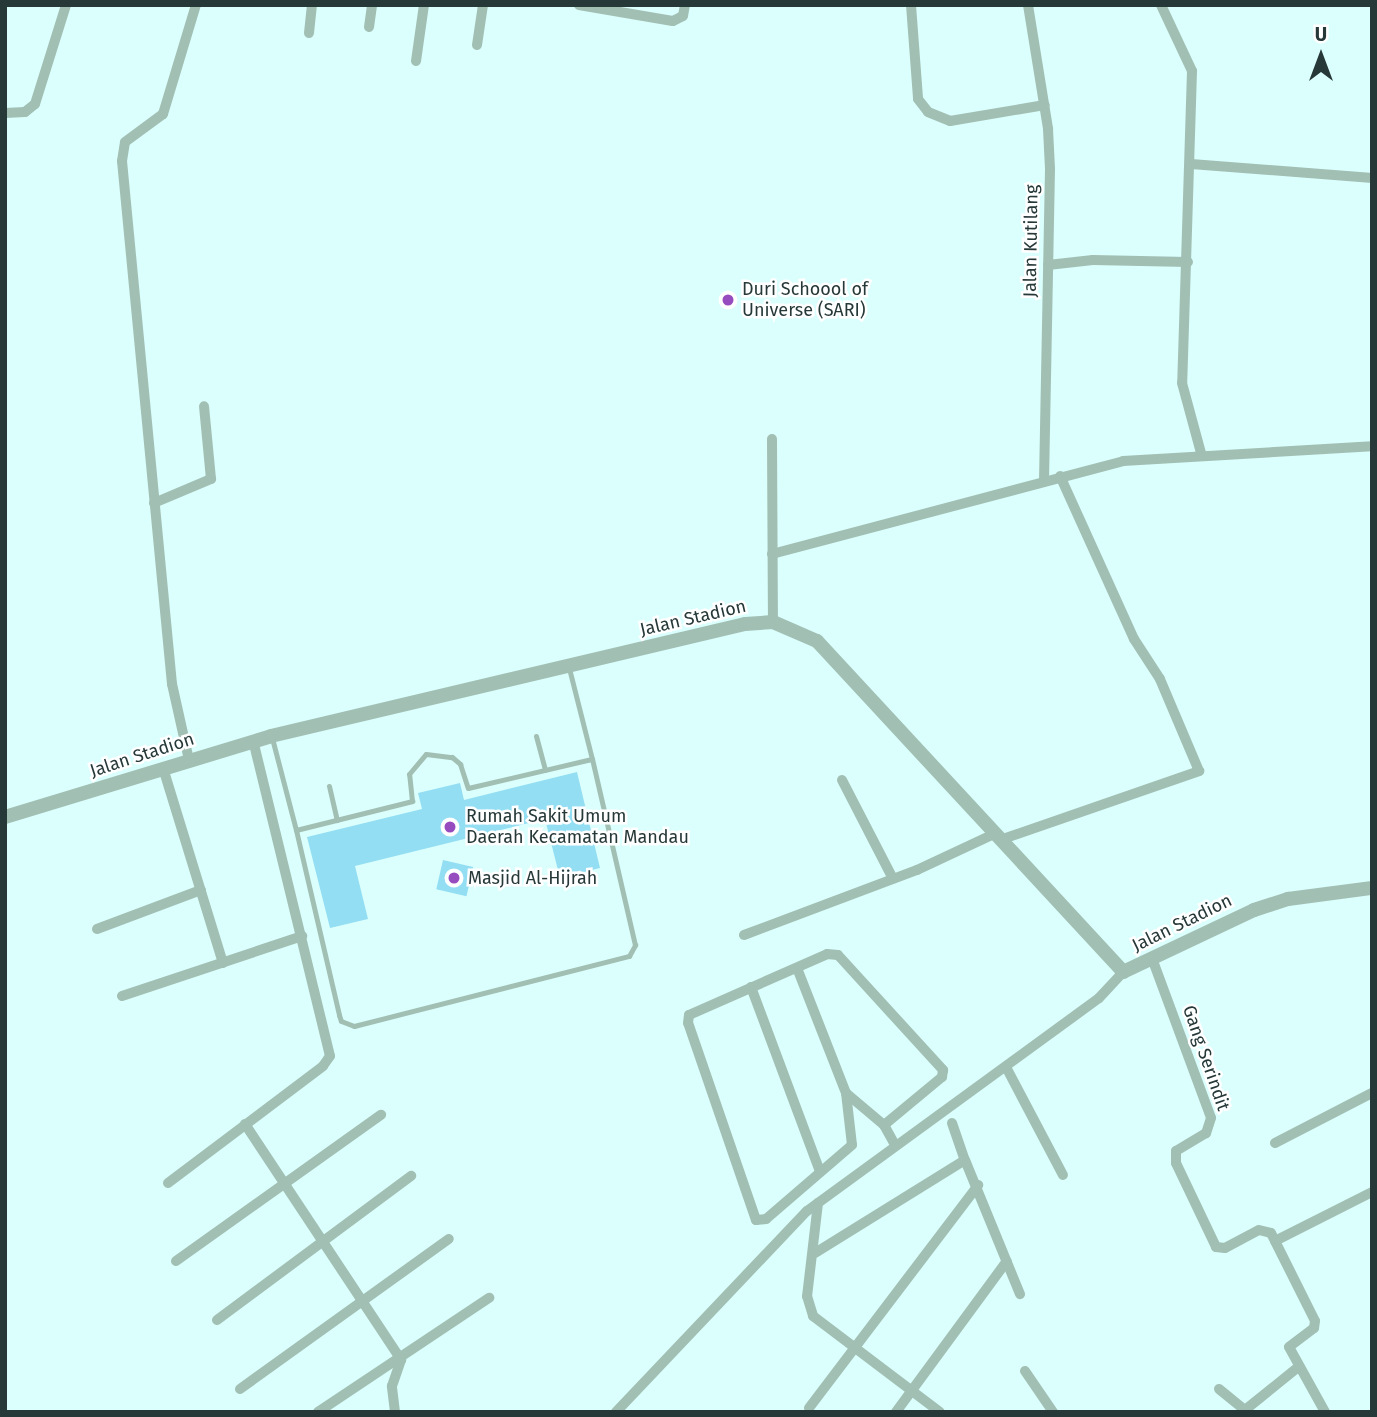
<!DOCTYPE html>
<style>
body{margin:0}
#map{position:relative;width:1377px;height:1417px;overflow:hidden;background:#dafffd;font-family:"Fira Sans",sans-serif}
div>[style]{position:absolute}
[style*='--x']{left:calc(var(--x)*1px);top:calc(var(--y)*1px);width:calc(var(--w)*1px);rotate:calc(var(--a)*1deg)}
.building>*{inset:0;background:#94def3;transform-origin:0 0}
.service>*{height:5px;margin:-2.5px;padding:0 2.5px;transform-origin:2.5px;border-radius:2.5px;background:#a2bfb4}
.minor>*{height:10px;margin:-5px;padding:0 5px;transform-origin:5px;border-radius:5px;background:#a2bfb4}
.tertiary>*{height:14px;margin:-7px;padding:0 7px;transform-origin:7px;border-radius:7px;background:#a2bfb4}
.dots>*{width:19px;height:19px;translate:-50% -50%;box-sizing:border-box;border:4px solid #fff;border-radius:50%}
span{translate:-50% -50%;white-space:nowrap;text-align:center;line-height:1.15;-webkit-text-stroke:5px #fff;paint-order:stroke}
.street-label{font-size:18px;color:#263838}
.poi-label{font-size:18px;color:#263838}
.left{translate:0 -50%;text-align:left}
.frame{position:absolute;inset:0;border:7px solid #263838;pointer-events:none}
.north{position:absolute;left:1286px;top:21px;width:70px;height:70px;-webkit-text-stroke:5px #fff;paint-order:stroke;rotate:0deg;font-size:19px;font-weight:700;line-height:28px;text-align:center;color:#263838}
.north::after{content:'';display:block;margin:auto;width:24px;height:32px;background:#263838;clip-path:polygon(50% 0,100% 100%,50% 72%,0 100%)}
</style>
<div id="map">
<div class="building">
<i style="clip-path:polygon(577px 772px,600px 868px,560px 878px,545px 819px,355px 866px,368px 919px,330px 928px,307px 837px,422px 809px,418px 793px,460px 783px,464px 800px)"></i>
<i style="left:443px;top:860px;width:31px;height:30px;rotate:13deg"></i>
</div>
<div class="service">
<i style="--x:536;--y:736;--w:35;--a:75"></i>
<i style="--x:272;--y:738;--w:95;--a:75.4"></i>
<i style="--x:296;--y:830;--w:120;--a:-14"></i>
<i style="--x:412;--y:801;--w:27;--a:-96"></i>
<i style="--x:409;--y:774;--w:26;--a:-50"></i>
<i style="--x:426;--y:754;--w:26;--a:7"></i>
<i style="--x:452;--y:757;--w:11;--a:41"></i>
<i style="--x:460;--y:764;--w:25;--a:72"></i>
<i style="--x:468;--y:788;--w:127;--a:-13.2"></i>
<i style="--x:592;--y:759;--w:94;--a:-104.2"></i>
<i style="--x:329;--y:786;--w:35;--a:77"></i>
<i style="--x:296;--y:830;--w:190;--a:76.9"></i>
<i style="--x:339;--y:1015;--w:6;--a:72"></i>
<i style="--x:341;--y:1021;--w:14;--a:21"></i>
<i style="--x:354;--y:1026;--w:284;--a:-14.3"></i>
<i style="--x:629;--y:956;--w:13;--a:-61"></i>
<i style="--x:635;--y:945;--w:191;--a:-103"></i>
</div>
<div class="minor">
<i style="--x:579;--y:5;--w:95;--a:9.7"></i>
<i style="--x:673;--y:21;--w:11;--a:-27"></i>
<i style="--x:683;--y:16;--w:11;--a:-80"></i>
<i style="--x:911;--y:5;--w:94;--a:85.7"></i>
<i style="--x:918;--y:99;--w:16;--a:52"></i>
<i style="--x:928;--y:112;--w:24;--a:22"></i>
<i style="--x:950;--y:121;--w:96;--a:-9.6"></i>
<i style="--x:1028;--y:5;--w:126;--a:80.8"></i>
<i style="--x:1048;--y:129;--w:40;--a:87.1"></i>
<i style="--x:1050;--y:169;--w:311;--a:91.1"></i>
<i style="--x:1161;--y:5;--w:73;--a:64.8"></i>
<i style="--x:1192;--y:71;--w:312;--a:91.8"></i>
<i style="--x:1182;--y:383;--w:73;--a:74.8"></i>
<i style="--x:369;--y:27;--w:22;--a:-82"></i>
<i style="--x:309;--y:33;--w:28;--a:-84"></i>
<i style="--x:477;--y:45;--w:40;--a:-81.5"></i>
<i style="--x:416;--y:61;--w:57;--a:-81.9"></i>
<i style="--x:5;--y:113;--w:20;--a:-3"></i>
<i style="--x:25;--y:112;--w:13;--a:-39"></i>
<i style="--x:35;--y:104;--w:104;--a:-72.6"></i>
<i style="--x:1191;--y:164;--w:182;--a:4.4"></i>
<i style="--x:1048;--y:265;--w:45;--a:-6.3"></i>
<i style="--x:1093;--y:260;--w:95;--a:1.2"></i>
<i style="--x:772;--y:439;--w:183;--a:89.7"></i>
<i style="--x:154;--y:503;--w:62;--a:-22.8"></i>
<i style="--x:211;--y:479;--w:73;--a:-95.5"></i>
<i style="--x:772;--y:554;--w:363;--a:-14.8"></i>
<i style="--x:1123;--y:461;--w:249;--a:-3.4"></i>
<i style="--x:189;--y:760;--w:78;--a:-102.6"></i>
<i style="--x:172;--y:684;--w:525;--a:-95.46"></i>
<i style="--x:122;--y:161;--w:19;--a:-81"></i>
<i style="--x:125;--y:142;--w:47;--a:-36.4"></i>
<i style="--x:163;--y:114;--w:114;--a:-73.2"></i>
<i style="--x:163;--y:768;--w:204;--a:72.9"></i>
<i style="--x:842;--y:780;--w:111;--a:62.7"></i>
<i style="--x:1000;--y:840;--w:211;--a:-19.1"></i>
<i style="--x:1199;--y:771;--w:100;--a:-113"></i>
<i style="--x:1160;--y:679;--w:48;--a:-123"></i>
<i style="--x:1134;--y:639;--w:179;--a:-114.4"></i>
<i style="--x:97;--y:929;--w:111;--a:-20.6"></i>
<i style="--x:744;--y:935;--w:185;--a:-20.6"></i>
<i style="--x:917;--y:870;--w:85;--a:-25.1"></i>
<i style="--x:1153;--y:961;--w:167;--a:69.7"></i>
<i style="--x:1211;--y:1118;--w:16;--a:108"></i>
<i style="--x:1206;--y:1133;--w:35;--a:149"></i>
<i style="--x:1176;--y:1151;--w:12;--a:90"></i>
<i style="--x:1176;--y:1163;--w:93;--a:64.5"></i>
<i style="--x:1216;--y:1247;--w:9;--a:6"></i>
<i style="--x:1225;--y:1248;--w:38;--a:-28"></i>
<i style="--x:1259;--y:1230;--w:12;--a:14"></i>
<i style="--x:1271;--y:1233;--w:98;--a:63.4"></i>
<i style="--x:1315;--y:1321;--w:7;--a:98"></i>
<i style="--x:1314;--y:1328;--w:31;--a:143"></i>
<i style="--x:1289;--y:1347;--w:74;--a:61"></i>
<i style="--x:797;--y:968;--w:134;--a:68.6"></i>
<i style="--x:846;--y:1093;--w:50;--a:40.1"></i>
<i style="--x:884;--y:1125;--w:23;--a:61"></i>
<i style="--x:751;--y:987;--w:197;--a:69.5"></i>
<i style="--x:122;--y:996;--w:190;--a:-18.4"></i>
<i style="--x:1006;--y:1067;--w:122;--a:62.2"></i>
<i style="--x:846;--y:1093;--w:52;--a:83.4"></i>
<i style="--x:852;--y:1145;--w:113;--a:139.3"></i>
<i style="--x:766;--y:1219;--w:10;--a:174"></i>
<i style="--x:756;--y:1220;--w:208;--a:-109"></i>
<i style="--x:688;--y:1023;--w:8;--a:-83"></i>
<i style="--x:689;--y:1015;--w:151;--a:-23.8"></i>
<i style="--x:827;--y:954;--w:11;--a:5"></i>
<i style="--x:838;--y:955;--w:156;--a:47.6"></i>
<i style="--x:943;--y:1070;--w:7;--a:98"></i>
<i style="--x:942;--y:1077;--w:75;--a:140.4"></i>
<i style="--x:952;--y:1123;--w:39;--a:71"></i>
<i style="--x:245;--y:1124;--w:283;--a:56.5"></i>
<i style="--x:1275;--y:1143;--w:109;--a:-27.3"></i>
<i style="--x:168;--y:1183;--w:194;--a:-37"></i>
<i style="--x:323;--y:1066;--w:12;--a:-55"></i>
<i style="--x:330;--y:1056;--w:324;--a:-103.7"></i>
<i style="--x:818;--y:1203;--w:94;--a:96.7"></i>
<i style="--x:807;--y:1296;--w:21;--a:73"></i>
<i style="--x:813;--y:1316;--w:159;--a:37.1"></i>
<i style="--x:1275;--y:1241;--w:109;--a:-26.8"></i>
<i style="--x:815;--y:1253;--w:176;--a:-31.8"></i>
<i style="--x:965;--y:1160;--w:145;--a:67.7"></i>
<i style="--x:176;--y:1261;--w:252;--a:-35.5"></i>
<i style="--x:217;--y:1320;--w:242;--a:-36.6"></i>
<i style="--x:1025;--y:1371;--w:50;--a:55.7"></i>
<i style="--x:240;--y:1389;--w:257;--a:-35.7"></i>
<i style="--x:1219;--y:1389;--w:33;--a:39"></i>
<i style="--x:1245;--y:1410;--w:67;--a:-38.9"></i>
<i style="--x:809;--y:1408;--w:280;--a:-52.8"></i>
<i style="--x:318;--y:1412;--w:206;--a:-33.7"></i>
<i style="--x:395;--y:1412;--w:26;--a:-97"></i>
<i style="--x:392;--y:1386;--w:28;--a:-71"></i>
<i style="--x:616;--y:1412;--w:277;--a:-46.5"></i>
<i style="--x:807;--y:1211;--w:361;--a:-36.1"></i>
<i style="--x:1099;--y:998;--w:35;--a:-47"></i>
<i style="--x:896;--y:1412;--w:187;--a:-53.7"></i>
</div>
<div class="tertiary">
<i style="--x:5;--y:817;--w:278;--a:-16.9"></i>
<i style="--x:271;--y:736;--w:487;--a:-13.3"></i>
<i style="--x:745;--y:624;--w:28;--a:-4"></i>
<i style="--x:773;--y:622;--w:48;--a:23.4"></i>
<i style="--x:817;--y:641;--w:451;--a:47.2"></i>
<i style="--x:1123;--y:972;--w:145;--a:-25.3"></i>
<i style="--x:1254;--y:910;--w:36;--a:-18"></i>
<i style="--x:1288;--y:899;--w:85;--a:-7.5"></i>
</div>
<div class="dots">
<i style="left:728px;top:300px;background:#964cbe"></i>
<i style="left:450px;top:827px;background:#964cbe"></i>
<i style="left:454px;top:878px;background:#964cbe"></i>
</div>
<div class="street-label">
<span style="left:1031px;top:241px;rotate:-89deg">Jalan Kutilang</span>
<span style="left:693px;top:618px;rotate:-13deg">Jalan Stadion</span>
<span style="left:142px;top:755px;rotate:-18deg">Jalan Stadion</span>
<span style="left:1182px;top:923px;rotate:-26deg">Jalan Stadion</span>
<span style="left:1206px;top:1058px;rotate:71deg">Gang Serindit</span>
</div>
<div class="poi-label">
<span class="left" style="left:742px;top:300px">Duri Schoool of<br>Universe (SARI)</span>
<span class="left" style="left:466px;top:827px">Rumah Sakit Umum<br>Daerah Kecamatan Mandau</span>
<span class="left" style="left:468px;top:878px">Masjid Al-Hijrah</span>
</div>
<div class="frame"></div>
<div class="north">U</div>
</div>
